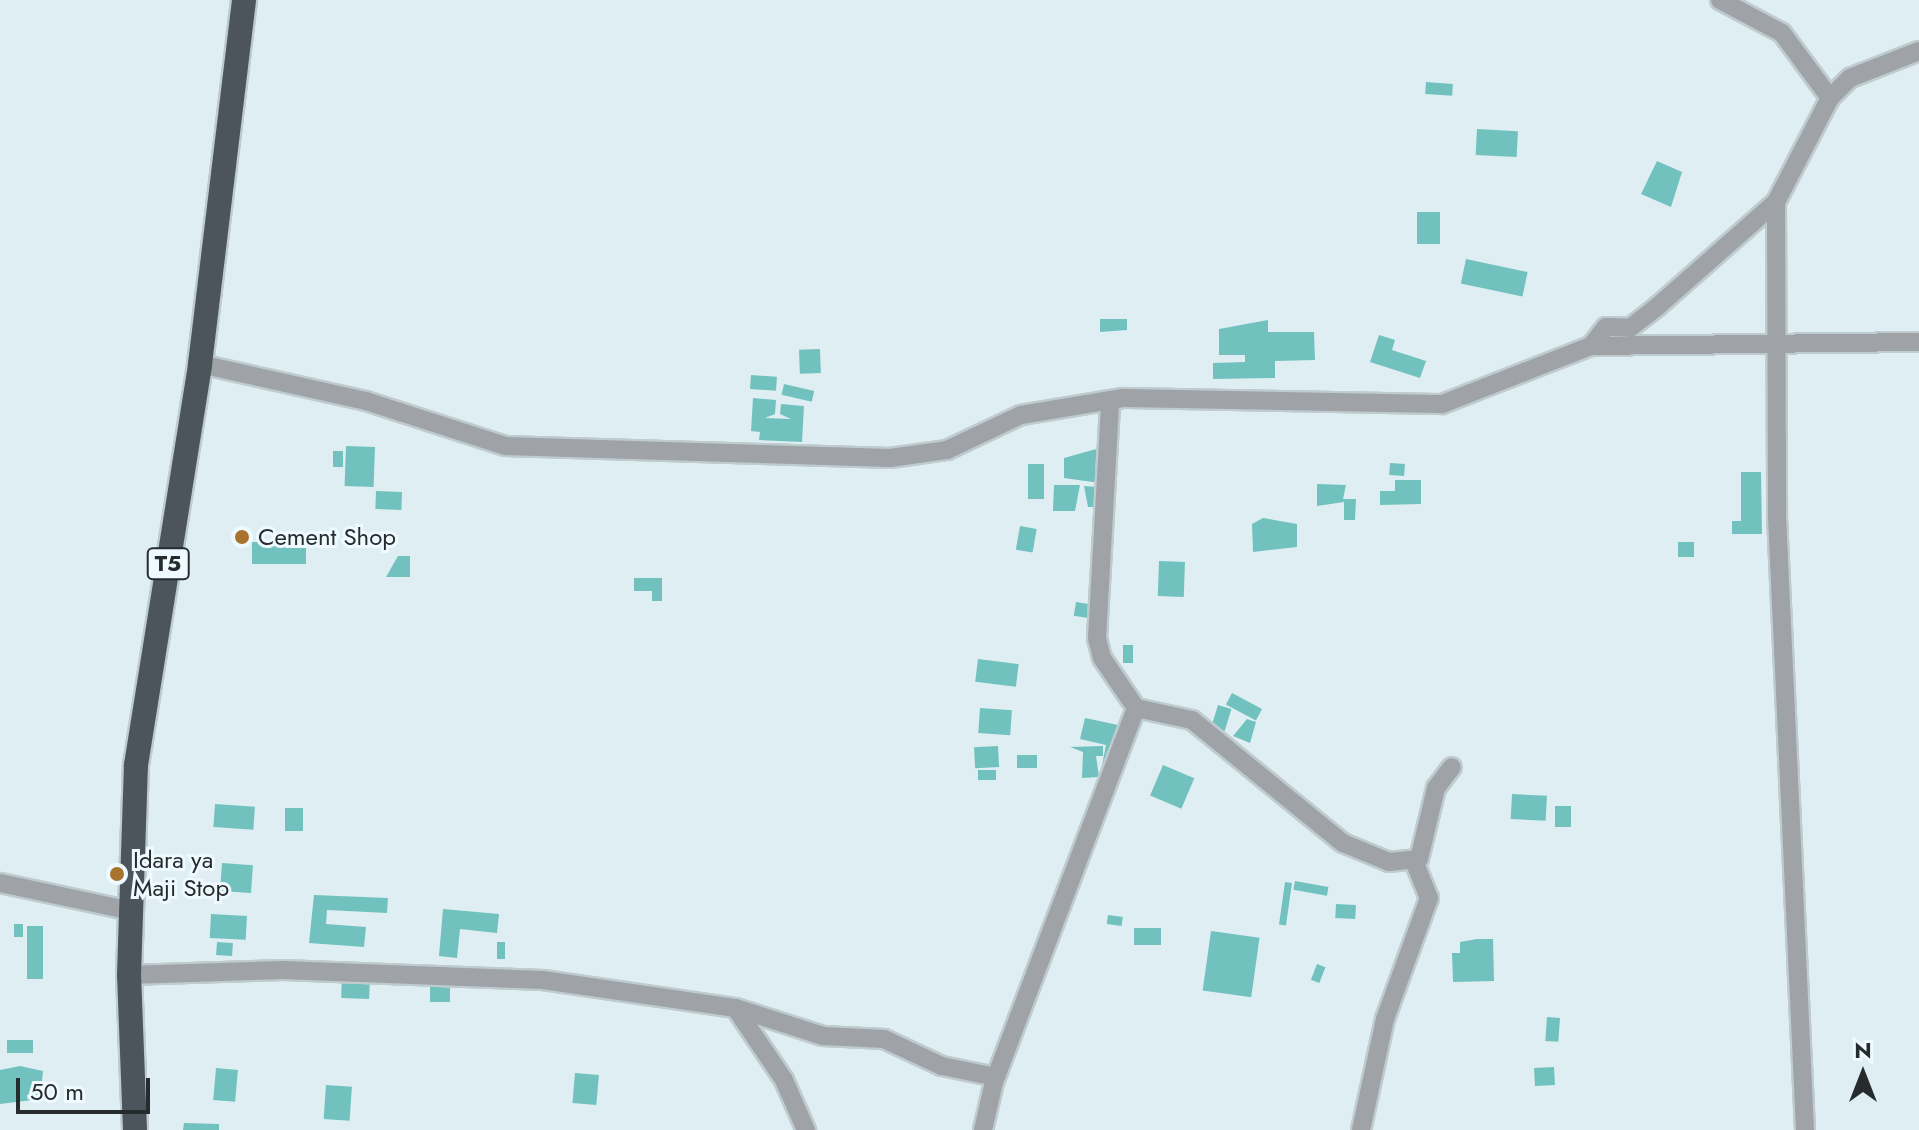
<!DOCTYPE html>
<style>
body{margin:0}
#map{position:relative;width:1919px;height:1130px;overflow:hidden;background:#dfeef3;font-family:Jost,sans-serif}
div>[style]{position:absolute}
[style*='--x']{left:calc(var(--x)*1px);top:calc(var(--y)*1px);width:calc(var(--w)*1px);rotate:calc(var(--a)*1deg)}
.building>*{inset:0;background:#71c2be;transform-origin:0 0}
.roads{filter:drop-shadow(2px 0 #becbcf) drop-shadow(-2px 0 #becbcf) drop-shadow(0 2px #becbcf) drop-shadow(0 -2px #becbcf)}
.street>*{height:18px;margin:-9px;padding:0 9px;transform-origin:9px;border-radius:9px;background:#9fa3a8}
.highway>*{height:24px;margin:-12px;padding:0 12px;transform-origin:12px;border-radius:12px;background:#4c545c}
.dots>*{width:22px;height:22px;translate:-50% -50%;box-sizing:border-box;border:4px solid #eefaff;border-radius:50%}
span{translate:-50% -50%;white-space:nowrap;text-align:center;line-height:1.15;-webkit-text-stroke:6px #eefaff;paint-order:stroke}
.shield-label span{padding:2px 6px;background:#eefaff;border:2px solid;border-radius:6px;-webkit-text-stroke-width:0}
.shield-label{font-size:22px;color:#262b2d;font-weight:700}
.poi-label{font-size:24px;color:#262b2d}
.left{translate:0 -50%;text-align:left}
.north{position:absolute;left:1823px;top:1034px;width:80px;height:80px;-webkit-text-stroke:6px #eefaff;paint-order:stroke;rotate:0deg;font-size:22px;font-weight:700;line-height:32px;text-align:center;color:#262b2d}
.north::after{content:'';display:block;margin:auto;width:28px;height:36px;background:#262b2d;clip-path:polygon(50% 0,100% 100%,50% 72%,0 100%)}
.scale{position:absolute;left:16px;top:1078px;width:134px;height:36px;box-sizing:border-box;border:4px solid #262b2d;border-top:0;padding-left:10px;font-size:24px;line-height:28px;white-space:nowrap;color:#262b2d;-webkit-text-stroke:6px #eefaff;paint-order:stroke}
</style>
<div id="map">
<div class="building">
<i style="left:1426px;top:82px;width:27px;height:12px;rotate:4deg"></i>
<i style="left:1477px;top:129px;width:41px;height:26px;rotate:3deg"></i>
<i style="clip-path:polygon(1657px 161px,1682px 172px,1671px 207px,1641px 194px)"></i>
<i style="left:1417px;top:212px;width:23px;height:32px"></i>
<i style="left:1466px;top:259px;width:63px;height:25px;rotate:12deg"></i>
<i style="clip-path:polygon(1100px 319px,1127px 319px,1127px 330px,1100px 332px)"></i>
<i style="clip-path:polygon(1268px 320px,1268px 332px,1314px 332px,1315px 360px,1275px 361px,1275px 378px,1213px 379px,1213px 363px,1245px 362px,1245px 355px,1219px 355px,1219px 329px)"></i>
<i style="clip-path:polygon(1379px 335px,1395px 340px,1392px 350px,1426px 361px,1420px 378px,1370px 362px)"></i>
<i style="left:820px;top:349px;width:24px;height:21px;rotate:88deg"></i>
<i style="left:751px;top:375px;width:26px;height:14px;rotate:4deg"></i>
<i style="left:784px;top:384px;width:31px;height:11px;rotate:13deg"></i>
<i style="clip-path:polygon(753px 398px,776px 400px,775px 414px,765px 418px,791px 419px,780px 414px,781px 404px,804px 406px,802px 442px,759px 440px,760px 432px,751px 431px)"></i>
<i style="left:346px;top:446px;width:29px;height:40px;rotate:2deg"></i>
<i style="clip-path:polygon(1107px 446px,1107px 484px,1064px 478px,1064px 458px)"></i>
<i style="left:333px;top:451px;width:10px;height:16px"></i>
<i style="left:1390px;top:463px;width:15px;height:12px;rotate:4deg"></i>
<i style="left:1028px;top:464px;width:16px;height:35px"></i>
<i style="clip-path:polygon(1741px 472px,1761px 472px,1762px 534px,1732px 534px,1732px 521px,1741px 521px)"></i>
<i style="clip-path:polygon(1395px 480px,1421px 480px,1421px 504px,1380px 505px,1380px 491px,1395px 491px)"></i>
<i style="clip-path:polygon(1317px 484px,1346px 485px,1343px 499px,1356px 499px,1355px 520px,1344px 520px,1344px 502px,1317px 506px)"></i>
<i style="clip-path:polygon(1054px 485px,1080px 485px,1075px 511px,1053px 511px)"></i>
<i style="clip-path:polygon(1084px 486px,1098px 487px,1098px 507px,1088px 507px)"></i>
<i style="left:376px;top:491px;width:26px;height:18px;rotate:2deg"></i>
<i style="clip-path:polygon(1263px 518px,1297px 524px,1297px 547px,1253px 552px,1252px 524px)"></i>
<i style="left:1020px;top:526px;width:17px;height:24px;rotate:10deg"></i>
<i style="left:252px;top:542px;width:54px;height:22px"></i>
<i style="left:1678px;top:542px;width:16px;height:15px"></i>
<i style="clip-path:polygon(398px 556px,410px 556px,410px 577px,386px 577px)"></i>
<i style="left:1159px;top:561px;width:26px;height:35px;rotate:2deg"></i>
<i style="clip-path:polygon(634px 578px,662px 578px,662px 601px,652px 601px,652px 591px,634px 591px)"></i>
<i style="left:1076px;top:602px;width:24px;height:14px;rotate:9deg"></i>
<i style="left:1123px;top:645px;width:10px;height:18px"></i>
<i style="left:978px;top:659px;width:41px;height:23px;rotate:7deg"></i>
<i style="left:1232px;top:693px;width:34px;height:13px;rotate:28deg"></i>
<i style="left:1218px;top:705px;width:14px;height:23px;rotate:17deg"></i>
<i style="left:980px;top:708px;width:32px;height:25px;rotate:4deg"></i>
<i style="clip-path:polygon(1085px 718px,1123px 726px,1111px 779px,1100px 776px,1106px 745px,1080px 739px)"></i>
<i style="clip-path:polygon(1247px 719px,1256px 722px,1250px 743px,1233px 736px)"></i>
<i style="left:998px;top:746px;width:21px;height:24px;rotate:87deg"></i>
<i style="clip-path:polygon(1103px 746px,1103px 756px,1096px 756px,1099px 777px,1082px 778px,1083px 752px,1070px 747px)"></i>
<i style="left:1037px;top:755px;width:13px;height:20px;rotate:90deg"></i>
<i style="left:1163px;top:765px;width:34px;height:33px;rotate:23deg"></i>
<i style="left:978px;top:770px;width:18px;height:10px"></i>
<i style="left:1512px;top:794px;width:35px;height:25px;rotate:3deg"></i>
<i style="left:215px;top:804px;width:40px;height:23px;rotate:4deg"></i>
<i style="left:1555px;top:806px;width:16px;height:21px"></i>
<i style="left:285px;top:808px;width:18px;height:23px"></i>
<i style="left:222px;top:863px;width:31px;height:28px;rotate:4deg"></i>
<i style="left:1295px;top:881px;width:34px;height:9px;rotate:10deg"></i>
<i style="left:1285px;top:882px;width:7px;height:43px;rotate:8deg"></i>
<i style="clip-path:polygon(314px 895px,388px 898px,387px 913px,327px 910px,326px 924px,366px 927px,364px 947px,309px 943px)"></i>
<i style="left:1336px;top:904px;width:20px;height:14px;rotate:3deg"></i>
<i style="clip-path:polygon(443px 909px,499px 914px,497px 933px,460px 929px,457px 958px,439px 956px)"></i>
<i style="left:211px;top:914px;width:36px;height:24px;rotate:3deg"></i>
<i style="left:1108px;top:915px;width:15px;height:9px;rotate:8deg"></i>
<i style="left:14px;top:924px;width:9px;height:13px"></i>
<i style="left:27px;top:926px;width:16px;height:53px"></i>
<i style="left:1134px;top:928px;width:27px;height:17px"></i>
<i style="left:1211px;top:931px;width:49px;height:60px;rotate:8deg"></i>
<i style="clip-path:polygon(1477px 939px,1493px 939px,1494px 981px,1453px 982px,1452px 953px,1460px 953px,1460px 942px)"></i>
<i style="left:217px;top:942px;width:16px;height:13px;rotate:4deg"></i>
<i style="left:497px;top:942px;width:8px;height:17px"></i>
<i style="left:1317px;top:964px;width:9px;height:17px;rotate:21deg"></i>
<i style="left:342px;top:975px;width:28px;height:23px;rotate:2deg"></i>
<i style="left:430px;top:977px;width:20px;height:25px"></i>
<i style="left:1547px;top:1017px;width:13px;height:24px;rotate:4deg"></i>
<i style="left:7px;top:1040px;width:26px;height:13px"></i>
<i style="clip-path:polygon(20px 1066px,43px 1071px,40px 1099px,0 1104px,0 1070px)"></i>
<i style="left:1554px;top:1067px;width:18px;height:20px;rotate:87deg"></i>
<i style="left:216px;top:1068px;width:22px;height:32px;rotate:5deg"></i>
<i style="left:575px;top:1073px;width:24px;height:30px;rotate:5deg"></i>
<i style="left:326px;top:1085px;width:26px;height:34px;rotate:4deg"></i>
<i style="clip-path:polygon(184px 1123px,219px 1124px,219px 1130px,183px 1130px)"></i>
</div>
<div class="roads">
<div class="street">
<i style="--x:1720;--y:0;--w:70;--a:28"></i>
<i style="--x:1782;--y:33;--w:81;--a:53.6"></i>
<i style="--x:1776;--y:202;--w:314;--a:89.8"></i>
<i style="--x:1777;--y:516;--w:615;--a:87.39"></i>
<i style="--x:1591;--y:346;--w:24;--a:-52"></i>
<i style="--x:1606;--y:327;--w:24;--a:2"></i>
<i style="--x:1630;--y:328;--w:36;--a:-38"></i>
<i style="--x:1658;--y:306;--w:157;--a:-41.4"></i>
<i style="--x:1776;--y:202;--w:117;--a:-62.6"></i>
<i style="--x:1830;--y:98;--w:28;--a:-45"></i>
<i style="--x:1850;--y:78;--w:74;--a:-21.4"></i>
<i style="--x:200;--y:364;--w:170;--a:12.6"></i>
<i style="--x:366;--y:401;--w:146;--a:17.9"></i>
<i style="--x:505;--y:446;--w:385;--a:1.8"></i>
<i style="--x:890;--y:458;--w:58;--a:-8"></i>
<i style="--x:947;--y:450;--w:82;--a:-25.3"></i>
<i style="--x:1021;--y:415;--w:103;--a:-9.5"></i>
<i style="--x:1123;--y:398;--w:319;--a:1.1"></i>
<i style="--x:1442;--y:404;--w:160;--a:-21.3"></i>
<i style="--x:1591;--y:346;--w:328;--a:-0.7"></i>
<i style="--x:1136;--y:708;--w:57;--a:12.1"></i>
<i style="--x:1192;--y:720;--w:195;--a:39.2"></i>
<i style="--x:1343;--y:843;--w:50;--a:22.4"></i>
<i style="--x:1389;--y:862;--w:30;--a:-6"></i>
<i style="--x:1419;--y:859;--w:73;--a:-76.5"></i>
<i style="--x:1436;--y:788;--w:26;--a:-53"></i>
<i style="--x:0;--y:883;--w:135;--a:12"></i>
<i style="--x:129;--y:975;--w:154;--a:-1.9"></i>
<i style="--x:283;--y:970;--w:260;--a:2.2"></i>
<i style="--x:543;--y:980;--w:195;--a:8.3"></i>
<i style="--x:736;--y:1008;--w:91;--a:17.8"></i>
<i style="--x:823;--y:1036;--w:61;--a:2.8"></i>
<i style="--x:884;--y:1039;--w:64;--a:25"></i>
<i style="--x:942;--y:1066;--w:55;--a:11.5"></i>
<i style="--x:736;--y:1009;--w:86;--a:55.9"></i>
<i style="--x:784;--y:1080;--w:55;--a:66.3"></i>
<i style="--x:983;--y:1130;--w:49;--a:-77.1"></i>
<i style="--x:994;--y:1082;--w:400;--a:-69.2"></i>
<i style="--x:1136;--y:708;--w:60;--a:-124.2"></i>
<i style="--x:1102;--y:658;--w:21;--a:-104"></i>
<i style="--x:1097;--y:638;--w:235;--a:-86.8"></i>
<i style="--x:1361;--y:1130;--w:114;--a:-77.8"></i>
<i style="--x:1385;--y:1019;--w:129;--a:-70"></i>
<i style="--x:1429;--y:898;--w:38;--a:-112"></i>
</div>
<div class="highway">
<i style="--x:135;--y:1130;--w:155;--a:-92.2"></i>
<i style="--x:129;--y:975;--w:210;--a:-88.1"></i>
<i style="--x:136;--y:765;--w:406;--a:-80.9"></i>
<i style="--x:200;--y:364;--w:367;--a:-83.1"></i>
</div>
</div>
<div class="dots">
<i style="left:242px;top:537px;background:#a8742d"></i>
<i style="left:117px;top:874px;background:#a8742d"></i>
</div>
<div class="shield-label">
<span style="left:168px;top:564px">T5</span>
</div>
<div class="poi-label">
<span class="left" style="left:258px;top:537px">Cement Shop</span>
<span class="left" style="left:133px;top:874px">Idara ya<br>Maji Stop</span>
</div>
<div class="north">N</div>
<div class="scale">50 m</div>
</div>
